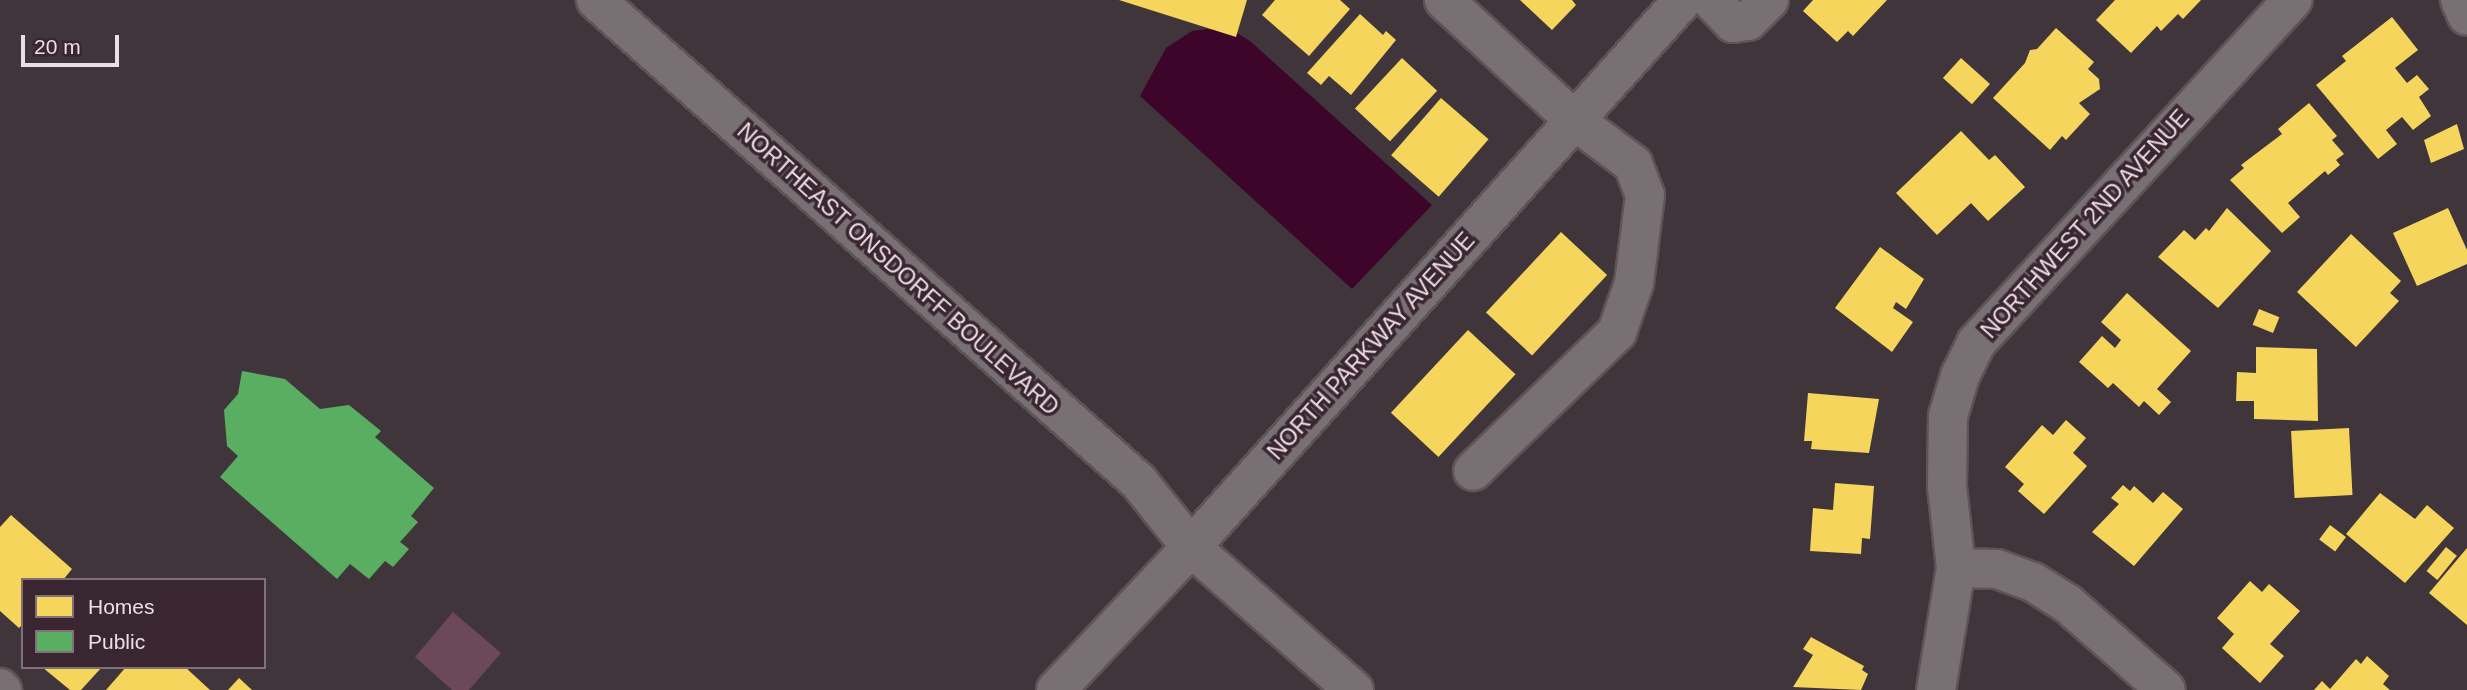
<!DOCTYPE html>
<style>
body{margin:0}
#map{position:relative;width:2467px;height:690px;overflow:hidden;background:#40353a;font-family:Arial,sans-serif}
div>[style]{position:absolute}
[style*='--x']{left:calc(var(--x)*1px);top:calc(var(--y)*1px);width:calc(var(--w)*1px);rotate:calc(var(--a)*1deg)}
.green>*{inset:0;background:#6d485b}
.water>*{inset:0;background:#3d0529}
.homes>*{inset:0;background:#f6d55c;transform-origin:0 0}
.public>*{inset:0;background:#5aae61}
.roads{filter:drop-shadow(2px 0 #5e5458) drop-shadow(-2px 0 #5e5458) drop-shadow(0 2px #5e5458) drop-shadow(0 -2px #5e5458)}
.minor>*{height:38px;margin:-19px;padding:0 19px;transform-origin:19px;border-radius:19px;background:#797074}
span{translate:-50% -50%;white-space:nowrap;text-align:center;line-height:1.15;-webkit-text-stroke:7px #3a2630;paint-order:stroke}
.street-label{font-size:23px;color:#ecdee5}
.legend{position:absolute;left:21px;top:578px;width:245px;height:91px;box-sizing:border-box;background:#3a2630;border:2px solid #817078;margin:0;padding:9px 12px;list-style:none;font-size:21px;color:#ecdee5}
.legend li{display:flex;align-items:center;gap:14px;height:35px}
.legend b{width:35px;border:2px solid #817078}
.scale{position:absolute;left:21px;top:35px;width:98px;height:32px;box-sizing:border-box;border:4px solid #ecdee5;border-top:0;padding-left:9px;font-size:21px;line-height:24px;white-space:nowrap;color:#ecdee5;-webkit-text-stroke:5px #3a2630;paint-order:stroke}
</style>
<div id="map">
<div class="green">
<i style="clip-path:polygon(453px 612px,501px 653px,469px 690px,452px 690px,415px 657px)"></i>
</div>
<div class="water">
<i style="clip-path:polygon(1207px 29px,1237px 33px,1250px 41px,1432px 205px,1352px 289px,1140px 96px,1166px 48px,1192px 31px)"></i>
</div>
<div class="homes">
<i style="clip-path:polygon(1119px 0,1247px 0,1236px 37px)"></i>
<i style="clip-path:polygon(1275px 0,1340px 0,1350px 9px,1309px 56px,1262px 15px)"></i>
<i style="clip-path:polygon(1520px 0,1572px 0,1576px 5px,1552px 30px)"></i>
<i style="clip-path:polygon(1813px 0,1887px 0,1853px 36px,1848px 31px,1837px 42px,1803px 11px)"></i>
<i style="clip-path:polygon(2115px 0,2201px 0,2183px 19px,2178px 14px,2161px 31px,2157px 26px,2131px 53px,2096px 20px)"></i>
<i style="clip-path:polygon(1360px 14px,1383px 35px,1386px 31px,1396px 40px,1351px 95px,1329px 76px,1321px 85px,1307px 73px)"></i>
<i style="clip-path:polygon(2392px 17px,2418px 50px,2395px 68px,2407px 83px,2417px 75px,2429px 89px,2419px 97px,2431px 116px,2413px 130px,2402px 117px,2386px 130px,2397px 144px,2378px 159px,2316px 85px,2346px 61px,2342px 56px)"></i>
<i style="clip-path:polygon(2056px 28px,2094px 62px,2088px 69px,2099px 79px,2100px 89px,2079px 103px,2090px 114px,2066px 140px,2062px 136px,2050px 150px,1993px 98px,2025px 63px,2030px 50px,2037px 49px)"></i>
<i style="left:1402px;top:58px;width:48px;height:69px;rotate:43deg"></i>
<i style="left:1961px;top:58px;width:39px;height:27px;rotate:42deg"></i>
<i style="left:1441px;top:98px;width:63px;height:76px;rotate:41deg"></i>
<i style="clip-path:polygon(2309px 103px,2337px 136px,2332px 140px,2344px 154px,2336px 160px,2340px 165px,2328px 175px,2325px 171px,2288px 203px,2300px 217px,2282px 233px,2230px 180px,2244px 168px,2241px 165px,2282px 134px,2278px 129px)"></i>
<i style="clip-path:polygon(2457px 124px,2464px 149px,2431px 163px,2424px 140px)"></i>
<i style="clip-path:polygon(1961px 131px,1989px 160px,1995px 155px,2025px 187px,1988px 221px,1971px 203px,1937px 235px,1896px 193px)"></i>
<i style="clip-path:polygon(2227px 208px,2271px 251px,2218px 308px,2158px 257px,2184px 230px,2195px 240px,2206px 228px,2209px 231px)"></i>
<i style="clip-path:polygon(2448px 208px,2467px 250px,2467px 264px,2417px 286px,2393px 233px)"></i>
<i style="left:1561px;top:232px;width:63px;height:110px;rotate:43deg"></i>
<i style="clip-path:polygon(2351px 234px,2401px 281px,2390px 293px,2399px 301px,2356px 347px,2297px 292px)"></i>
<i style="clip-path:polygon(1880px 247px,1924px 279px,1906px 309px,1896px 302px,1893px 308px,1913px 322px,1892px 352px,1835px 308px)"></i>
<i style="clip-path:polygon(2127px 293px,2191px 351px,2157px 389px,2171px 402px,2159px 415px,2144px 401px,2139px 407px,2113px 383px,2108px 388px,2079px 362px,2102px 336px,2115px 348px,2121px 340px,2101px 322px)"></i>
<i style="left:2259px;top:309px;width:22px;height:17px;rotate:22deg"></i>
<i style="left:1468px;top:330px;width:65px;height:113px;rotate:43deg"></i>
<i style="clip-path:polygon(2256px 347px,2317px 349px,2318px 421px,2254px 419px,2254px 401px,2236px 401px,2237px 372px,2256px 373px)"></i>
<i style="clip-path:polygon(1808px 393px,1879px 399px,1869px 453px,1811px 449px,1812px 441px,1804px 441px)"></i>
<i style="clip-path:polygon(2066px 420px,2086px 438px,2073px 453px,2087px 466px,2044px 514px,2018px 491px,2024px 484px,2005px 467px,2042px 425px,2053px 435px)"></i>
<i style="left:2349px;top:428px;width:67px;height:58px;rotate:87deg"></i>
<i style="clip-path:polygon(1835px 483px,1874px 486px,1870px 539px,1862px 538px,1861px 554px,1810px 551px,1813px 508px,1833px 510px)"></i>
<i style="clip-path:polygon(2123px 485px,2130px 491px,2134px 486px,2153px 503px,2163px 492px,2183px 509px,2134px 566px,2092px 532px,2119px 504px,2111px 498px)"></i>
<i style="clip-path:polygon(2380px 493px,2415px 519px,2427px 505px,2454px 528px,2405px 583px,2346px 534px)"></i>
<i style="clip-path:polygon(11px 515px,72px 569px,63px 580px,23px 580px,23px 624px,19px 628px,0 611px,0 527px)"></i>
<i style="left:2330px;top:525px;width:20px;height:18px;rotate:37deg"></i>
<i style="left:2446px;top:547px;width:14px;height:31px;rotate:39deg"></i>
<i style="clip-path:polygon(2467px 548px,2467px 625px,2429px 593px)"></i>
<i style="clip-path:polygon(2250px 581px,2262px 592px,2269px 584px,2300px 611px,2270px 644px,2284px 656px,2260px 683px,2222px 648px,2234px 634px,2217px 618px)"></i>
<i style="clip-path:polygon(1811px 637px,1864px 666px,1862px 670px,1868px 674px,1861px 690px,1793px 687px,1813px 655px,1803px 649px)"></i>
<i style="clip-path:polygon(2367px 656px,2389px 676px,2383px 684px,2390px 690px,2314px 690px,2322px 681px,2330px 689px,2356px 659px,2361px 664px)"></i>
<i style="clip-path:polygon(42px 667px,102px 667px,81px 690px,70px 690px)"></i>
<i style="clip-path:polygon(126px 667px,185px 667px,210px 690px,106px 690px)"></i>
<i style="clip-path:polygon(239px 678px,252px 690px,228px 690px)"></i>
</div>
<div class="public">
<i style="clip-path:polygon(242px 371px,285px 379px,320px 409px,349px 405px,381px 431px,375px 437px,434px 488px,411px 516px,418px 522px,400px 542px,409px 549px,393px 567px,385px 561px,369px 579px,350px 564px,337px 579px,220px 477px,238px 456px,227px 446px,224px 410px,238px 394px)"></i>
</div>
<div class="roads">
<div class="minor">
<i style="--x:596;--y:0;--w:725;--a:41.59"></i>
<i style="--x:1138;--y:481;--w:85;--a:51.2"></i>
<i style="--x:1191;--y:547;--w:217;--a:41.3"></i>
<i style="--x:1444;--y:0;--w:177;--a:42.7"></i>
<i style="--x:1574;--y:120;--w:74;--a:36.7"></i>
<i style="--x:1633;--y:164;--w:33;--a:69"></i>
<i style="--x:1645;--y:195;--w:89;--a:97.1"></i>
<i style="--x:1634;--y:283;--w:52;--a:109.1"></i>
<i style="--x:1617;--y:332;--w:200;--a:136"></i>
<i style="--x:1711;--y:0;--w:32;--a:46"></i>
<i style="--x:1733;--y:23;--w:15;--a:-8"></i>
<i style="--x:1748;--y:21;--w:30;--a:-45"></i>
<i style="--x:2460;--y:0;--w:17;--a:66"></i>
<i style="--x:1956;--y:568;--w:41;--a:1.4"></i>
<i style="--x:1997;--y:569;--w:38;--a:20"></i>
<i style="--x:2033;--y:582;--w:41;--a:32.2"></i>
<i style="--x:2068;--y:604;--w:130;--a:41.3"></i>
<i style="--x:0;--y:688;--w:3;--a:45"></i>
<i style="--x:1056;--y:690;--w:197;--a:-46.6"></i>
<i style="--x:1191;--y:547;--w:736;--a:-48.03"></i>
<i style="--x:1936;--y:690;--w:124;--a:-80.7"></i>
<i style="--x:1956;--y:568;--w:82;--a:-96.3"></i>
<i style="--x:1947;--y:486;--w:70;--a:-89.2"></i>
<i style="--x:1948;--y:416;--w:42;--a:-73.3"></i>
<i style="--x:1960;--y:376;--w:37;--a:-64"></i>
<i style="--x:1976;--y:343;--w:467;--a:-47.3"></i>
</div>
</div>
<div class="street-label">
<span style="left:2085px;top:224px;rotate:-48deg">NORTHWEST 2ND AVENUE</span>
<span style="left:898px;top:269px;rotate:42deg">NORTHEAST ONSDORFF BOULEVARD</span>
<span style="left:1371px;top:346px;rotate:-48deg">NORTH PARKWAY AVENUE</span>
</div>
<ul class="legend">
<li><b style="height:19px;background:#f6d55c"></b>Homes</li>
<li><b style="height:19px;background:#5aae61"></b>Public</li>
</ul>
<div class="scale">20 m</div>
</div>
